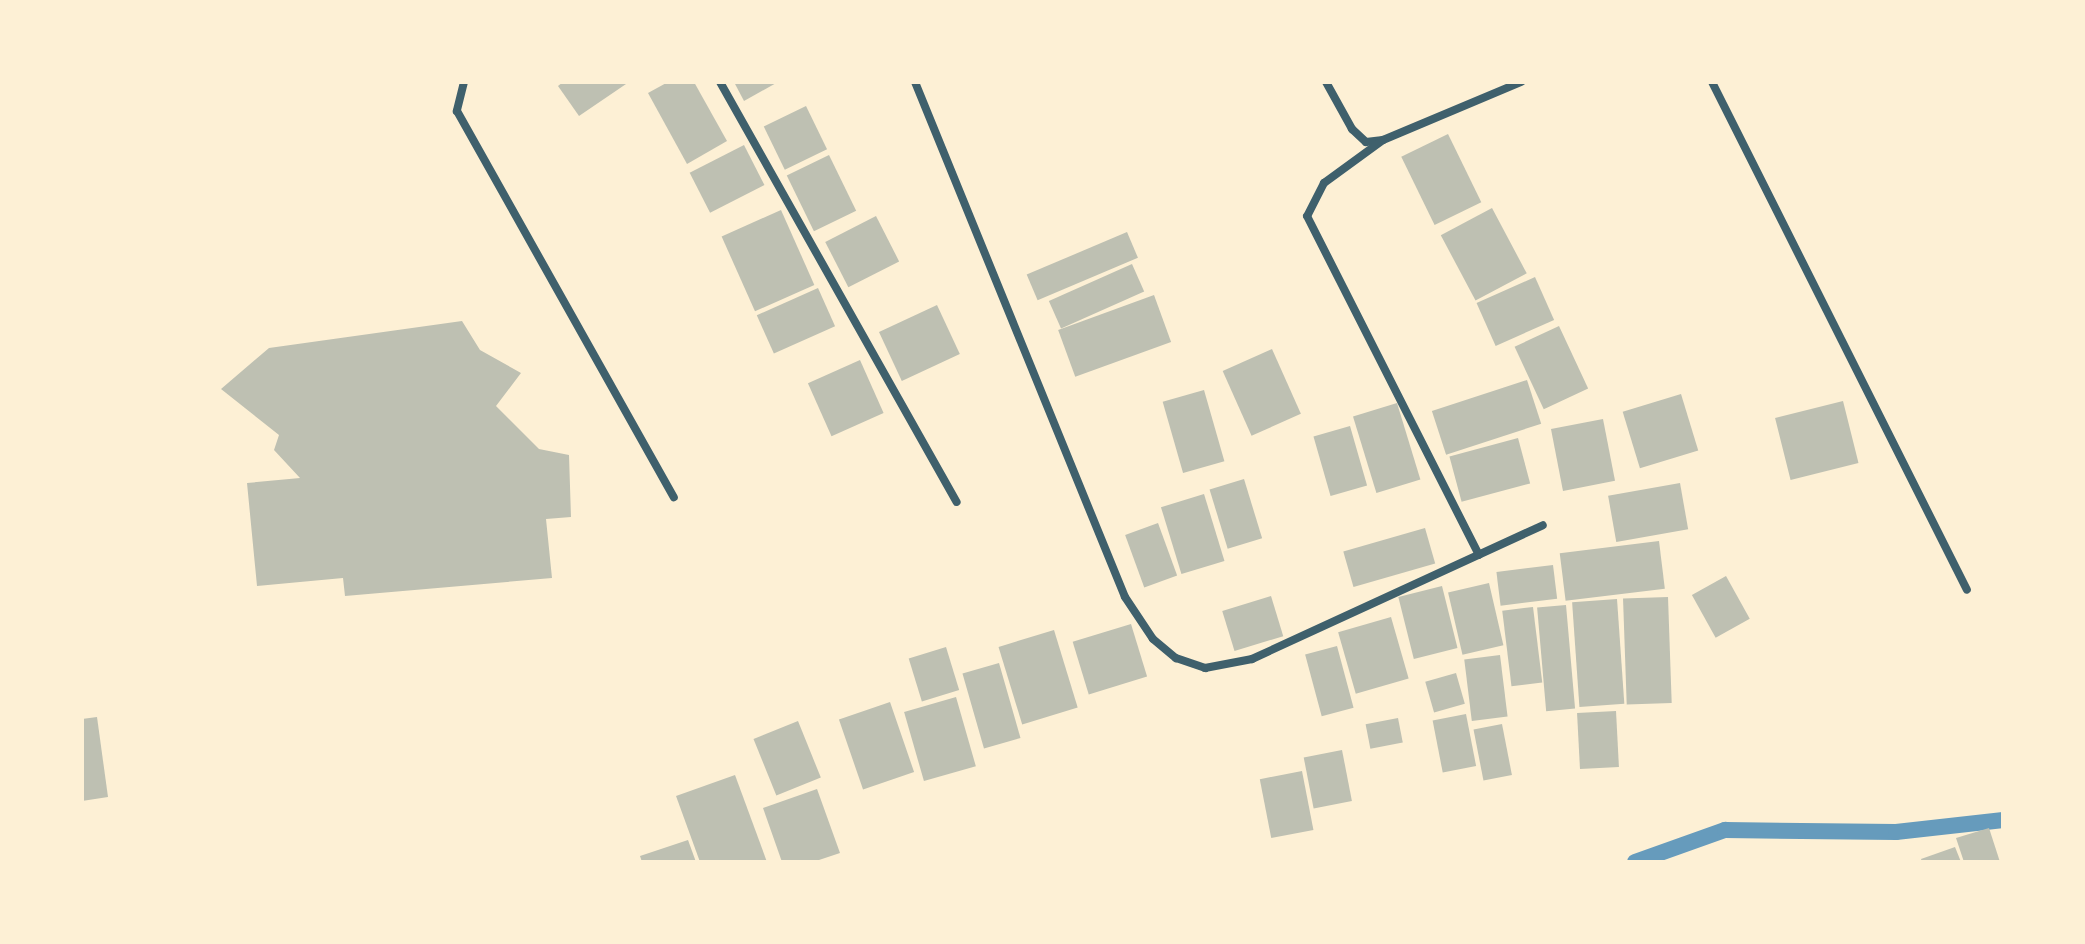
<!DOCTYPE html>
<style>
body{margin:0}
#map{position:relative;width:2085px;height:944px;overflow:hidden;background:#fdf0d5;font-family:"Noto Serif",serif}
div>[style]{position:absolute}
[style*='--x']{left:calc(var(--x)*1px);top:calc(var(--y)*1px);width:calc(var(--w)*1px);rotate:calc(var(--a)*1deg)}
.stream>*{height:16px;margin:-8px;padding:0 8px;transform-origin:8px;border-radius:8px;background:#669bbc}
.building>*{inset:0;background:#bec0b2;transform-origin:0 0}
.minor>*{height:8px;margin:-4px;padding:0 4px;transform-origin:4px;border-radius:4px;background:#3f606c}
span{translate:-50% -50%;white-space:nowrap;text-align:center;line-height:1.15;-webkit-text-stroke:8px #fdf0d5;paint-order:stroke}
.frame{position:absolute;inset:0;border:84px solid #fdf0d5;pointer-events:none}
</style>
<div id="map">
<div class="stream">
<i style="--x:1635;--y:862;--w:96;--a:-19.6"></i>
<i style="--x:1725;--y:830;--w:171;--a:0.7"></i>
<i style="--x:1896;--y:832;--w:108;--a:-6.4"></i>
</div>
<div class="building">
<i style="clip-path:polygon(563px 82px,629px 82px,579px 116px,558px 86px)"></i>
<i style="clip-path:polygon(668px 82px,694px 82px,727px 141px,687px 164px,648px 93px)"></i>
<i style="clip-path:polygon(734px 82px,778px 82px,744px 101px)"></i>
<i style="left:806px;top:106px;width:48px;height:47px;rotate:64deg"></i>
<i style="left:1448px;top:134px;width:76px;height:52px;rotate:64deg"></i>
<i style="left:744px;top:145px;width:45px;height:61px;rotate:63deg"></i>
<i style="left:829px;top:155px;width:62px;height:47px;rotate:64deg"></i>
<i style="left:1492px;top:208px;width:74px;height:58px;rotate:62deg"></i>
<i style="left:781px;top:210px;width:82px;height:65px;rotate:66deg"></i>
<i style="left:876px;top:216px;width:51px;height:57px;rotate:63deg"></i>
<i style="left:1127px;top:232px;width:28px;height:109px;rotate:67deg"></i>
<i style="left:1132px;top:264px;width:30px;height:91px;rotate:66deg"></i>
<i style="left:1535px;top:277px;width:47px;height:64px;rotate:66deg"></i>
<i style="left:818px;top:288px;width:42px;height:67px;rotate:66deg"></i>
<i style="left:1154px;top:295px;width:50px;height:102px;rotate:70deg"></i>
<i style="left:937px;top:305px;width:54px;height:64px;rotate:65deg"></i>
<i style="clip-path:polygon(462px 321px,480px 350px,521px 373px,496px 406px,539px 449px,569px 455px,571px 517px,546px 519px,552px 578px,345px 596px,343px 578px,257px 586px,247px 483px,300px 478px,274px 450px,279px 435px,221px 389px,269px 348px)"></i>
<i style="left:1559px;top:326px;width:69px;height:49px;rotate:65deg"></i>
<i style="left:1272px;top:349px;width:71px;height:54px;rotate:66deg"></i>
<i style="left:860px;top:360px;width:58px;height:57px;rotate:66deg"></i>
<i style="left:1527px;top:380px;width:46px;height:100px;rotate:72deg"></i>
<i style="left:1204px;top:390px;width:74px;height:43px;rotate:74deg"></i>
<i style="left:1681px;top:394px;width:59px;height:61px;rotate:73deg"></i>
<i style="left:1843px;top:401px;width:64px;height:70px;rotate:76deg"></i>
<i style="left:1397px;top:403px;width:80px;height:46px;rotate:73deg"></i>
<i style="left:1603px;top:419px;width:63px;height:53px;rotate:79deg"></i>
<i style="left:1350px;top:426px;width:62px;height:38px;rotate:74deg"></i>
<i style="left:1518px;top:438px;width:47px;height:71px;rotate:75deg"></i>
<i style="left:1244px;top:479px;width:62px;height:36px;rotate:73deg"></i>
<i style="left:1680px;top:483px;width:47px;height:73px;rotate:80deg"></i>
<i style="left:1204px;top:494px;width:70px;height:45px;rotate:73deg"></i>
<i style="left:1158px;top:523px;width:56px;height:35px;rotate:70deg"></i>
<i style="left:1425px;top:528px;width:37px;height:85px;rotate:74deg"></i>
<i style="left:1659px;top:541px;width:48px;height:100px;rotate:83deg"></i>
<i style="left:1553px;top:565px;width:34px;height:57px;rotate:83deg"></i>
<i style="left:1726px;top:576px;width:49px;height:39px;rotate:61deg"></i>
<i style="left:1489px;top:583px;width:64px;height:42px;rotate:77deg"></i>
<i style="left:1442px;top:586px;width:64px;height:45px;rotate:76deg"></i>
<i style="left:1271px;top:596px;width:42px;height:51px;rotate:73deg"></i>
<i style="left:1668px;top:597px;width:106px;height:45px;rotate:88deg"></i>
<i style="left:1617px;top:599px;width:105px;height:45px;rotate:86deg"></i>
<i style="left:1566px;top:605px;width:104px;height:29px;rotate:85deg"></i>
<i style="left:1533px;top:607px;width:76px;height:31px;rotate:83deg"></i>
<i style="left:1391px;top:617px;width:64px;height:55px;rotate:74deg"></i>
<i style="left:1131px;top:624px;width:55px;height:61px;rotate:73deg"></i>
<i style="left:1054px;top:630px;width:81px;height:58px;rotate:73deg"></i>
<i style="left:1337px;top:646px;width:64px;height:33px;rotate:75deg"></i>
<i style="left:946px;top:647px;width:45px;height:39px;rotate:73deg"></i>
<i style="left:1500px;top:655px;width:62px;height:36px;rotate:83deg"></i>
<i style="left:999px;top:663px;width:78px;height:38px;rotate:74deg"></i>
<i style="left:1456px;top:673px;width:32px;height:32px;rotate:74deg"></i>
<i style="left:956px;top:697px;width:72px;height:54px;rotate:74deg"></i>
<i style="left:890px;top:702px;width:74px;height:54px;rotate:71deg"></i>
<i style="left:1616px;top:711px;width:56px;height:39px;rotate:87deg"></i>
<i style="left:1466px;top:714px;width:53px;height:34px;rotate:79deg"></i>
<i style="clip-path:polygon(97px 717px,108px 797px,82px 801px,82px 719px)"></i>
<i style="left:1398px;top:718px;width:25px;height:33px;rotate:79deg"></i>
<i style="left:798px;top:721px;width:61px;height:48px;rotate:68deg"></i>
<i style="left:1502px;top:724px;width:52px;height:29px;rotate:79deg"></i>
<i style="left:1342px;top:750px;width:52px;height:39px;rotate:79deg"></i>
<i style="left:1302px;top:771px;width:60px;height:43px;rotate:79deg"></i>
<i style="clip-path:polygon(735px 775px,767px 862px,700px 862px,676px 796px)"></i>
<i style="clip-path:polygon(817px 789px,840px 853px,813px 862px,782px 862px,763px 808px)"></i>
<i style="clip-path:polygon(1989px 828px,2000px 862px,1964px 862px,1956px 838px)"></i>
<i style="clip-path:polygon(688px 840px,696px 862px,642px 862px,640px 856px)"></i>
<i style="clip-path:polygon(1955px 847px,1961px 862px,1922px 862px,1921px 859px)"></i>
</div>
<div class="minor">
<i style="--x:464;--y:82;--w:30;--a:104"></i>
<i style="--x:457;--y:111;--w:443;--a:60.7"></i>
<i style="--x:720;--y:82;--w:482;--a:60.6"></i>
<i style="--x:915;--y:82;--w:556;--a:67.82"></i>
<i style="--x:1125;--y:597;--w:50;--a:56.3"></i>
<i style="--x:1153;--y:639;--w:30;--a:40"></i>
<i style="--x:1176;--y:658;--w:31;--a:19"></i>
<i style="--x:1205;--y:668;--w:48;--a:-10.8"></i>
<i style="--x:1252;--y:659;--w:320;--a:-24.7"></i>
<i style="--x:1326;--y:82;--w:54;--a:61"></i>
<i style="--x:1352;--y:129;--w:19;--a:43"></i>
<i style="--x:1366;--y:142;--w:17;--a:-7"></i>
<i style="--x:1383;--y:140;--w:150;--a:-22.8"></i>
<i style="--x:1712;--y:82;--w:568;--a:63.34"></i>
<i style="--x:1383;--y:140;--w:73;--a:143.9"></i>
<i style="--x:1324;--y:183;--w:37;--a:117"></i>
<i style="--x:1307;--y:216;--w:380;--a:63.1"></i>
</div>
<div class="frame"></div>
</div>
